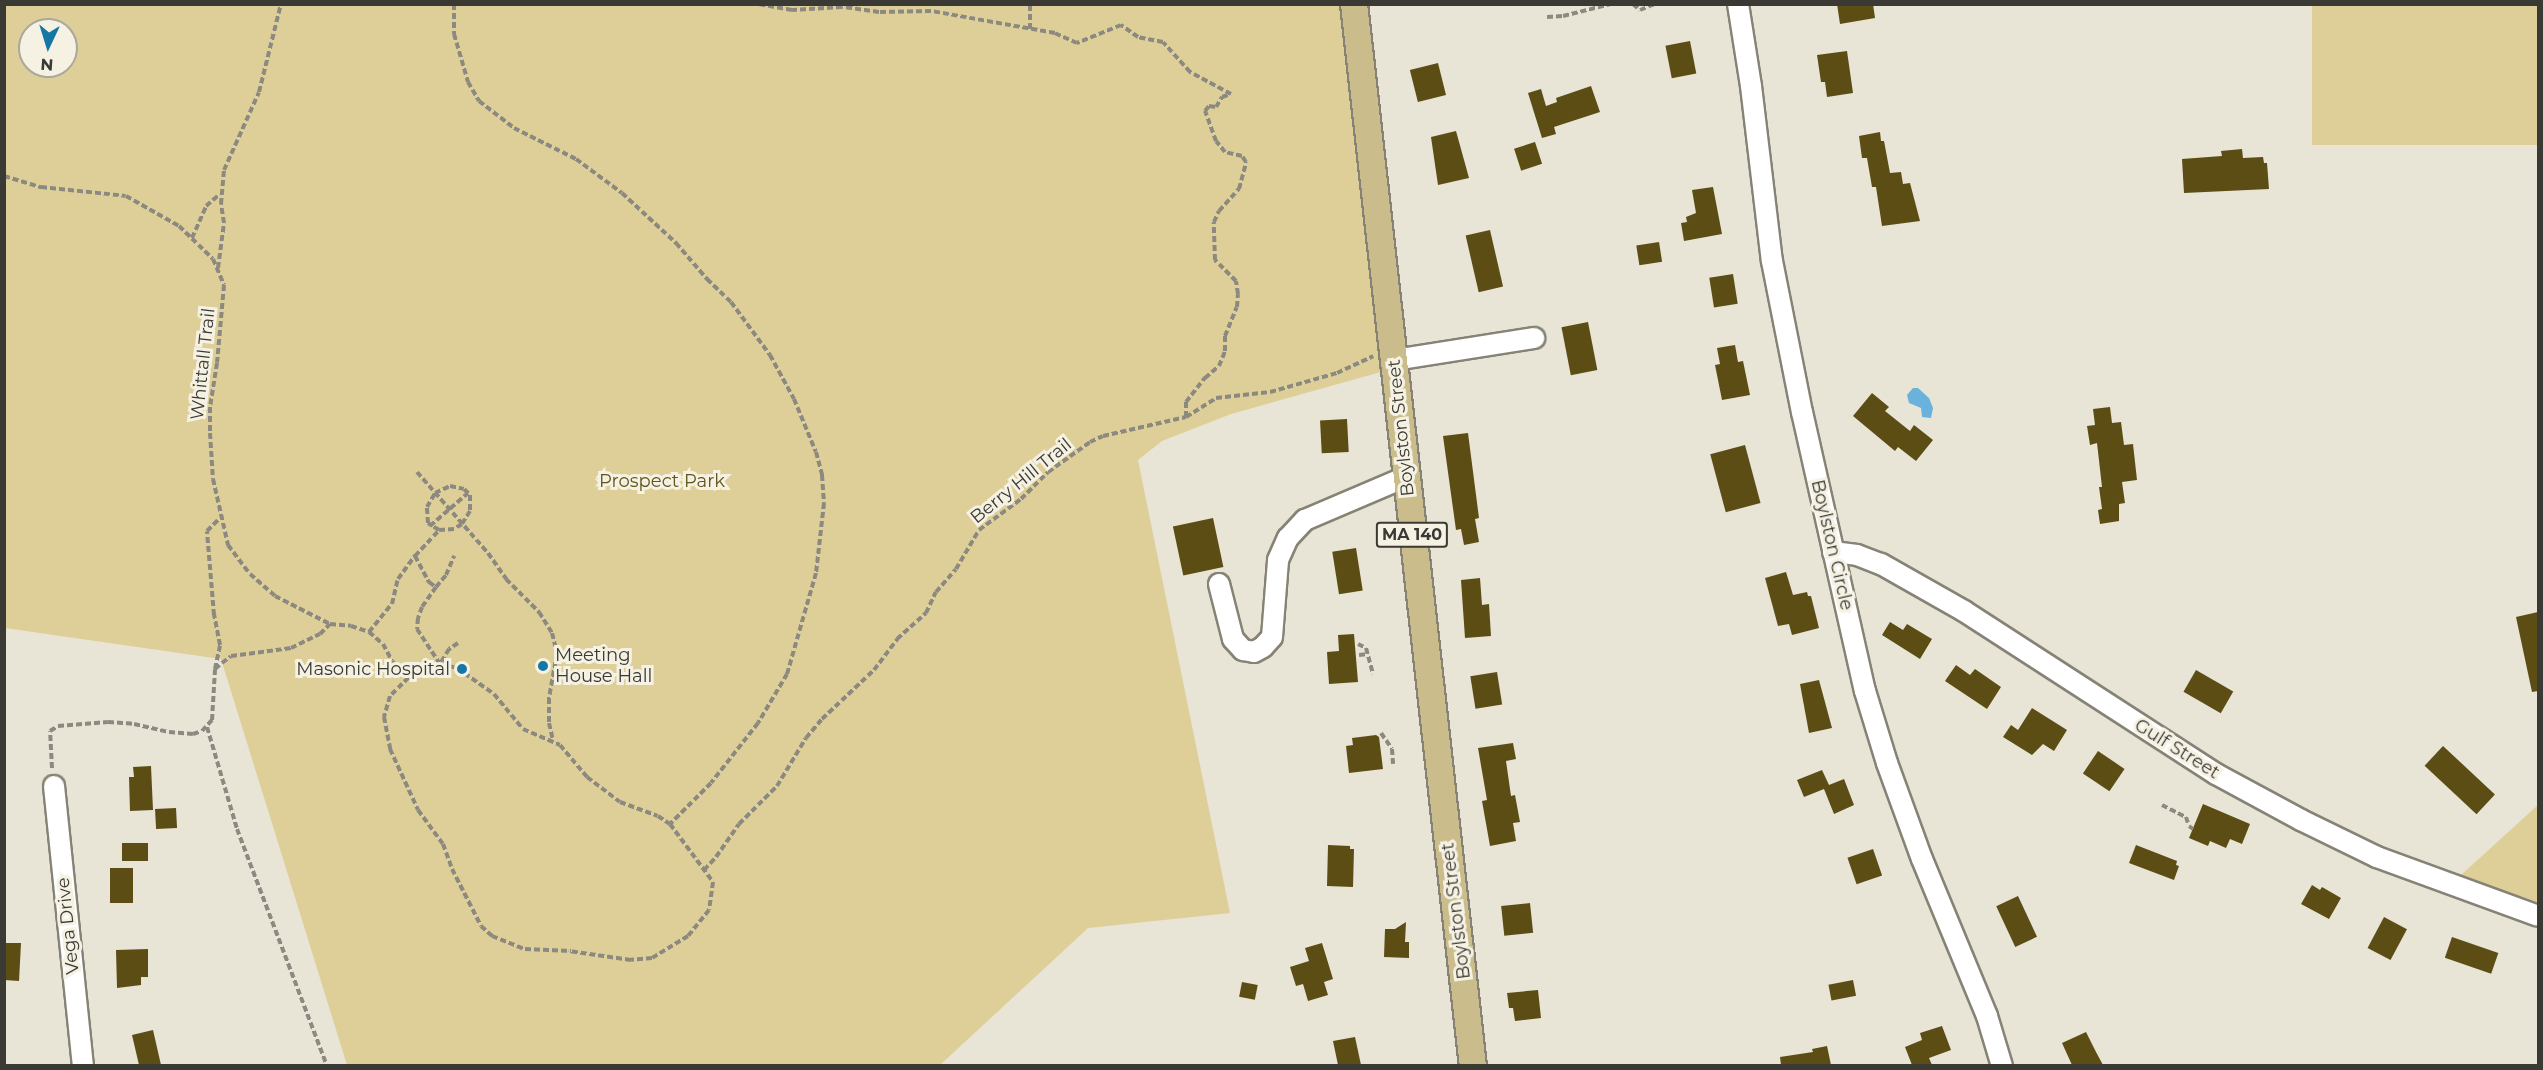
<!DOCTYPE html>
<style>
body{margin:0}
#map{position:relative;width:2543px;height:1070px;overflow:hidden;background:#e8e4d6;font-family:Montserrat,sans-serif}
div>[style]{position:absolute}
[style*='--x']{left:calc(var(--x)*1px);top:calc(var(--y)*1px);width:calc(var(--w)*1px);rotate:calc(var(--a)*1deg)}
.green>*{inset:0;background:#dece97;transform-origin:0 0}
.water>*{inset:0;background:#69b2dc}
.building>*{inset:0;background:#5c4d14;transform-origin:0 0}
.path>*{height:4px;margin-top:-2px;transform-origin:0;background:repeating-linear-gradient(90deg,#8c8980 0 6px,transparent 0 9px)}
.roads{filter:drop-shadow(2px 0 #868376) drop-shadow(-2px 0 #868376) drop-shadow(0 2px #868376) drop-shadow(0 -2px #868376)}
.minor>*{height:20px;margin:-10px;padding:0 10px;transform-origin:10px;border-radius:10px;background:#fff}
.major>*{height:26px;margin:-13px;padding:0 13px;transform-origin:13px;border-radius:13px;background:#cabc8b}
.dots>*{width:16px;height:16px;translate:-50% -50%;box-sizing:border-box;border:3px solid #f5f2e4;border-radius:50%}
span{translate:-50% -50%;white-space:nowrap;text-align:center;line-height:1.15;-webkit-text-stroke:6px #f5f2e4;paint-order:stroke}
.shield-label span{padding:2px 4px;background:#f5f2e4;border:2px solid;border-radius:4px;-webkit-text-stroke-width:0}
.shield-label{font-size:16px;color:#3a3933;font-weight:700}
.street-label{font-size:18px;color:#3a3933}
.park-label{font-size:18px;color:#63541d}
.poi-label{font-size:18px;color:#3a3933}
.left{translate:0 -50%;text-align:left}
.right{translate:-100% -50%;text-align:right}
.frame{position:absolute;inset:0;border:6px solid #3a3933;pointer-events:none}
.north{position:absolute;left:18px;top:18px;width:60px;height:60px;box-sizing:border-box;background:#f5f2e4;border:2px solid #aaa89d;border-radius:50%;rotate:184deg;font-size:16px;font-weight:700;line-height:24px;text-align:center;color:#3a3933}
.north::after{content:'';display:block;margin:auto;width:21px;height:27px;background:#1577a3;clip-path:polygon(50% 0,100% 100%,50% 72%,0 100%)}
</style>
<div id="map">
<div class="green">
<i style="clip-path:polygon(evenodd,5px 5px,1354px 5px,1395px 368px,1231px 414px,1162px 441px,1138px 460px,1230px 913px,1088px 928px,940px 1065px,347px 1065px,221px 659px,5px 628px,5px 5px,30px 30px,66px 30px,66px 66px,30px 66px,30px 30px)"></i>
<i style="left:2312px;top:5px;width:226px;height:140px"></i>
<i style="clip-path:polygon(2538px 805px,2538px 902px,2460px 876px)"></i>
</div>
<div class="water">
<i style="clip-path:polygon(1913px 388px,1918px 388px,1929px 398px,1933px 408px,1931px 418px,1922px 417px,1921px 408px,1909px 403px,1907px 395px)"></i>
</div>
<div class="building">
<i style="clip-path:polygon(1837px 4px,1873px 4px,1875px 18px,1840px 24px)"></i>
<i style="left:1690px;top:41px;width:33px;height:25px;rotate:79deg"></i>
<i style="clip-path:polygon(1847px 51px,1853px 93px,1827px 97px,1825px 82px,1821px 82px,1817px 55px)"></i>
<i style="left:1438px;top:63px;width:33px;height:29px;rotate:76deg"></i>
<i style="clip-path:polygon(1591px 86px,1600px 112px,1554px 127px,1556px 134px,1542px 138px,1528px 93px,1541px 89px,1546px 106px,1557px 102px,1556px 98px)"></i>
<i style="clip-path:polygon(1456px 131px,1469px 178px,1438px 185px,1431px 137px)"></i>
<i style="clip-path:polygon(1880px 132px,1881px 141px,1884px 141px,1890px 173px,1901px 172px,1903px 184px,1910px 183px,1920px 221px,1882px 226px,1876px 187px,1872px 187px,1867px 158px,1862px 158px,1859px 136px)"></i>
<i style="left:1535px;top:142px;width:23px;height:22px;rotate:72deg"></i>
<i style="clip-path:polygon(2242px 149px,2243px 158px,2263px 157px,2264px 163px,2267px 163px,2269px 189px,2184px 193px,2182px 159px,2222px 156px,2221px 151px)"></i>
<i style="clip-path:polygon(1713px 187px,1722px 234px,1684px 241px,1681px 223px,1687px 222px,1686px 217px,1696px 213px,1692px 190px)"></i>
<i style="left:1490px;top:230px;width:58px;height:25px;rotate:77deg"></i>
<i style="left:1659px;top:242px;width:20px;height:23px;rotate:81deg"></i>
<i style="left:1733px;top:274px;width:30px;height:24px;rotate:81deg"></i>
<i style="left:1588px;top:322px;width:49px;height:27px;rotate:79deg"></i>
<i style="clip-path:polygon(1735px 345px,1738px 362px,1743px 361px,1750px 395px,1722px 400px,1715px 365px,1720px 364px,1717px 348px)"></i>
<i style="clip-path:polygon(1872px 393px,1889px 407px,1885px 411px,1910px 431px,1914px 425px,1933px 440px,1916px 461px,1898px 447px,1895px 451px,1853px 416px)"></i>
<i style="clip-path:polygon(2110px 407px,2112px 423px,2121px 422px,2124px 445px,2133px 444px,2137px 480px,2122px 482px,2125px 503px,2119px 504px,2119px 521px,2100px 524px,2098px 510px,2102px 509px,2099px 487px,2102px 487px,2097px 443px,2090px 445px,2087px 426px,2095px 425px,2093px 409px)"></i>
<i style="left:1347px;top:419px;width:33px;height:27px;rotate:87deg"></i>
<i style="clip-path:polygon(1468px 433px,1479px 518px,1475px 519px,1479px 542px,1464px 545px,1461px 529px,1456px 530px,1443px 436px)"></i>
<i style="left:1745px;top:445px;width:60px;height:36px;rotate:75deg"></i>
<i style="left:1213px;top:518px;width:50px;height:41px;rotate:78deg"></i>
<i style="left:1356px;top:548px;width:43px;height:24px;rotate:81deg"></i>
<i style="clip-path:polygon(1786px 572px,1793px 595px,1807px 592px,1808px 596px,1811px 596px,1819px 628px,1792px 635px,1789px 624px,1778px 626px,1765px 578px)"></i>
<i style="clip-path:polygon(1480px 578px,1482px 605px,1489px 604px,1491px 636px,1465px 638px,1461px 580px)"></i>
<i style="clip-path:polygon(2538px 612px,2538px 691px,2532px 692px,2516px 617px)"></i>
<i style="clip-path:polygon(1890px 622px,1903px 630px,1907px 624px,1932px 639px,1920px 659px,1882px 635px)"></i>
<i style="clip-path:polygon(1354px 634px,1358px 682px,1329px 684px,1327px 652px,1339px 651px,1338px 635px)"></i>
<i style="clip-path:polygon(1956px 665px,1970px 675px,1975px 669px,2001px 687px,1987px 709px,1945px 681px)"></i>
<i style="left:2196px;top:670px;width:43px;height:25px;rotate:30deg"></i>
<i style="left:1497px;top:672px;width:33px;height:27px;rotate:81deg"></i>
<i style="clip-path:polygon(1819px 680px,1832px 728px,1809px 733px,1800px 684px)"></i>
<i style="clip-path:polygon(2032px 708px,2067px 730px,2054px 751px,2043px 744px,2032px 755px,2003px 737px,2011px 725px,2018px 730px)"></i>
<i style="clip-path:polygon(1376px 735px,1379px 737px,1383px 769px,1349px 773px,1346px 746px,1353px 745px,1352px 738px)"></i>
<i style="clip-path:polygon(1513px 743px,1516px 759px,1506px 761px,1511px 796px,1515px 795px,1520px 822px,1513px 823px,1516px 841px,1490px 846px,1482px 801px,1487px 800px,1478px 748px)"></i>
<i style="left:2443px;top:746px;width:71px;height:27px;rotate:43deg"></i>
<i style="left:2098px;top:751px;width:32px;height:27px;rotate:34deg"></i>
<i style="clip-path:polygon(151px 766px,153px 810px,130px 811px,129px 777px,134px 777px,133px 767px)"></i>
<i style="clip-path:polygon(1822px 770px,1829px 785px,1844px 779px,1854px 805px,1834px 814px,1824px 789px,1804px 797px,1797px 780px)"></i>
<i style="clip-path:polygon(2203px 804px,2250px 824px,2242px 844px,2230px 839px,2226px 848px,2210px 841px,2208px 846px,2189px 838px)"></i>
<i style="left:176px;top:808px;width:20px;height:21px;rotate:87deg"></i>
<i style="left:148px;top:843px;width:18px;height:26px;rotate:90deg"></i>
<i style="clip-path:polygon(1328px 845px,1350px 846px,1350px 849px,1354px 849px,1353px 887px,1327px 886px)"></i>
<i style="clip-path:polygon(2136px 845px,2177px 861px,2176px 865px,2179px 866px,2174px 880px,2129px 863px)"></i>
<i style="left:1873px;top:849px;width:28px;height:27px;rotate:71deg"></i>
<i style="left:110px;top:868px;width:23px;height:35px"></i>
<i style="clip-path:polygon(2312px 885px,2320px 890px,2322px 887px,2341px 898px,2329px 919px,2301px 904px)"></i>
<i style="left:2018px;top:896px;width:45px;height:24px;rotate:65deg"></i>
<i style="left:1530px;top:903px;width:30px;height:29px;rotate:84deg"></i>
<i style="left:2384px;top:917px;width:26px;height:35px;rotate:28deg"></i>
<i style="clip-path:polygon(1406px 922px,1405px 942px,1409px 942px,1409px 958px,1384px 957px,1385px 929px,1395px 929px)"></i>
<i style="left:2452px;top:937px;width:49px;height:22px;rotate:19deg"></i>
<i style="clip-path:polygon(4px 943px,21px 943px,19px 981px,4px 980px)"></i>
<i style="clip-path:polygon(1322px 943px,1333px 979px,1324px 982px,1328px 995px,1308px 1001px,1303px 984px,1296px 986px,1290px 967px,1309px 961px,1305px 948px)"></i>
<i style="clip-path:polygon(148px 949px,148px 977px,141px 977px,141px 985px,117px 988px,116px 950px)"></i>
<i style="left:1853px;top:980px;width:16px;height:25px;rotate:79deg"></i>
<i style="left:1242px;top:982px;width:16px;height:15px;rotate:11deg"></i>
<i style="clip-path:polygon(1538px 990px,1541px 1018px,1515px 1021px,1513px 1008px,1509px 1008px,1507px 993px)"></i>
<i style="clip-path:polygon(1942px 1026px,1951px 1050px,1929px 1058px,1932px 1065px,1912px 1065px,1905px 1047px,1922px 1040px,1920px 1033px)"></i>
<i style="clip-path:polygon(153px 1030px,161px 1065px,139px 1065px,132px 1035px)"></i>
<i style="clip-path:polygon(2086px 1032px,2096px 1052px,2103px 1065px,2072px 1065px,2062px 1043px)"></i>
<i style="clip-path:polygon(1355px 1037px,1361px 1065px,1338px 1065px,1333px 1041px)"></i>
<i style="clip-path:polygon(1827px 1046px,1831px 1065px,1781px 1065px,1780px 1057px,1813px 1052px,1812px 1049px)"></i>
</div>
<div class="path">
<i style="--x:454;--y:4;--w:30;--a:90"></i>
<i style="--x:454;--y:34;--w:50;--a:73.7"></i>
<i style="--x:468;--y:82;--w:22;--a:60"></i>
<i style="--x:479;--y:101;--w:44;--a:37.6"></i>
<i style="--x:514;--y:128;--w:69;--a:26.6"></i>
<i style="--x:576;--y:159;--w:57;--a:36.5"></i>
<i style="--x:622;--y:193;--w:74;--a:42.8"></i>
<i style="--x:676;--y:243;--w:48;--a:49.3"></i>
<i style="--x:707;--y:279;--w:33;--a:44"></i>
<i style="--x:731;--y:302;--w:66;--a:53.7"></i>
<i style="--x:770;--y:355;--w:50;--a:61.4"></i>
<i style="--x:794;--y:399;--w:57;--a:67.5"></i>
<i style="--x:816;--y:452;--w:24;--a:75"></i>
<i style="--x:822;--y:475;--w:28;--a:86"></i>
<i style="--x:824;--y:503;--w:70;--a:96.5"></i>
<i style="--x:816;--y:573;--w:105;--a:106"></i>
<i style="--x:787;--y:674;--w:57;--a:120.6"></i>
<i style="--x:758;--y:723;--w:76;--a:128.1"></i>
<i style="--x:711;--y:783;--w:58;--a:135"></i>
<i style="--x:670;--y:824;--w:72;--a:53.4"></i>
<i style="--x:713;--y:882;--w:28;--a:98"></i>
<i style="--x:709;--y:910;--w:33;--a:129"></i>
<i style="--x:688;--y:936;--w:42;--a:148.6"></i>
<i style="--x:652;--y:958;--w:21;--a:175"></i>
<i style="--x:631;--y:960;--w:63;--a:-171.7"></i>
<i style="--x:679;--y:4;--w:15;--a:0"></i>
<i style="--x:1633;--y:4;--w:9;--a:41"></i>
<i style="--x:1640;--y:10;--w:16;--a:-22"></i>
<i style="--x:1547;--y:17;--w:16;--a:-4"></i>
<i style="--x:1563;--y:16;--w:49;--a:-14"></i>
<i style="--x:1030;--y:29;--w:25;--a:-90"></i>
<i style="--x:4;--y:176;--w:39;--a:17"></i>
<i style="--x:41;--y:187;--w:85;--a:6"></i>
<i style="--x:126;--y:196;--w:61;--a:29.5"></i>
<i style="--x:179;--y:226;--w:47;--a:44.1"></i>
<i style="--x:213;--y:259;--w:28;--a:67"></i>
<i style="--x:224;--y:285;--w:78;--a:95.1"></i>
<i style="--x:217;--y:363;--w:45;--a:99"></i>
<i style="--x:210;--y:407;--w:26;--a:90"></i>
<i style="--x:210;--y:433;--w:46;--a:86.3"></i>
<i style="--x:213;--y:479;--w:68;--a:77.2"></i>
<i style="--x:228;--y:545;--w:36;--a:53"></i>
<i style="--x:250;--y:574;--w:33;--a:41"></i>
<i style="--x:275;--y:596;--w:62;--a:27"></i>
<i style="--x:330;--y:624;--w:21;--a:5"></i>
<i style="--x:351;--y:626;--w:19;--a:18"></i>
<i style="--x:369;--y:632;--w:18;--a:41"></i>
<i style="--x:383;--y:644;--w:19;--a:62"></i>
<i style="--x:392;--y:661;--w:22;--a:47"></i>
<i style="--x:192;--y:238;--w:35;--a:-66"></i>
<i style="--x:206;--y:206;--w:18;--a:-41"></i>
<i style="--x:218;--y:268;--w:45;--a:-82.4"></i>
<i style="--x:224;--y:223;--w:19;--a:-99"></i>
<i style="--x:221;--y:204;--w:34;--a:-85"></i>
<i style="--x:224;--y:170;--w:85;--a:-65.8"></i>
<i style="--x:259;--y:92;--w:91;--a:-76"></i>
<i style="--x:1186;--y:417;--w:36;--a:-32"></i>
<i style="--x:1216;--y:398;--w:54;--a:-6.3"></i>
<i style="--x:1270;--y:392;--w:70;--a:-15.8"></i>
<i style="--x:1337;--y:373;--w:40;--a:-25"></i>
<i style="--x:417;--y:472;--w:108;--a:48.8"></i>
<i style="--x:488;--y:553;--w:32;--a:55"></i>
<i style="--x:506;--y:579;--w:47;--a:45"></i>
<i style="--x:539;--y:612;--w:25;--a:58"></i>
<i style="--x:552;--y:633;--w:21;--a:76"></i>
<i style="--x:557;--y:653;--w:46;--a:100.1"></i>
<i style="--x:549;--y:698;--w:25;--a:90"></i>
<i style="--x:549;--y:723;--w:17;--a:77"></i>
<i style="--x:450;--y:486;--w:14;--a:12"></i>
<i style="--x:464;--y:489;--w:8;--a:45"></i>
<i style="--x:470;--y:495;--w:16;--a:90"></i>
<i style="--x:470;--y:511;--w:15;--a:122"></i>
<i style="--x:462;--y:524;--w:9;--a:148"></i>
<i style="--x:454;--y:529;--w:15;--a:176"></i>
<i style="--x:439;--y:530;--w:13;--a:-148"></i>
<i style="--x:428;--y:523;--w:16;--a:-94"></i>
<i style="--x:427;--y:507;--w:16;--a:-60"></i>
<i style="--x:435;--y:493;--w:17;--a:-25"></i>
<i style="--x:430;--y:526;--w:50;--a:-41"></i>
<i style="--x:415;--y:556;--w:35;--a:-47"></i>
<i style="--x:436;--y:587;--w:16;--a:-50"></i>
<i style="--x:446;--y:575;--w:21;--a:-67"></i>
<i style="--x:369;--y:632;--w:36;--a:-51"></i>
<i style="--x:392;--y:604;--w:26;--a:-77"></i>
<i style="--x:398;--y:579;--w:29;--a:-54"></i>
<i style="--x:415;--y:556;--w:30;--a:62"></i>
<i style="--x:429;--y:582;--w:9;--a:36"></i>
<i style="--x:436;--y:587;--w:24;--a:125"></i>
<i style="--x:422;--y:607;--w:12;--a:110"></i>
<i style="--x:418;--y:618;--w:11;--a:95"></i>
<i style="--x:417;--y:629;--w:42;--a:56.7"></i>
<i style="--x:440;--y:664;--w:17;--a:13"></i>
<i style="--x:457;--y:668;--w:45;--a:35.1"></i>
<i style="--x:494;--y:694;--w:45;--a:50.4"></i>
<i style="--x:523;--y:729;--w:40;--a:23.4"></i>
<i style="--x:560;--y:745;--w:42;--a:49.8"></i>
<i style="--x:587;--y:777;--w:41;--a:37.1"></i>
<i style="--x:620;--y:802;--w:40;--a:20.2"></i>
<i style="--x:658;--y:816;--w:14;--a:34"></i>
<i style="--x:458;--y:643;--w:11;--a:146"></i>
<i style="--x:449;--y:649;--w:17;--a:121"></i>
<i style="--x:440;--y:664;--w:16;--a:176"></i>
<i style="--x:424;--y:665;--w:11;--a:146"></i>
<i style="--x:415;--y:671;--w:35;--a:135"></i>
<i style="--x:390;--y:696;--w:22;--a:106"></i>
<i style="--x:384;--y:717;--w:33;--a:79"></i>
<i style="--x:390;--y:749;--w:67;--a:65.3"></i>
<i style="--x:418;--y:810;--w:42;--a:53.7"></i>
<i style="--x:443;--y:844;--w:27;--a:70"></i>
<i style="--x:452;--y:869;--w:64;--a:63"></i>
<i style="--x:481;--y:926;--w:15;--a:42"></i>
<i style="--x:492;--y:936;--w:35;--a:22"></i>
<i style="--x:525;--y:949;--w:46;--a:2.5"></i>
<i style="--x:1358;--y:644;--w:9;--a:27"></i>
<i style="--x:1366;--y:648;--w:27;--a:75"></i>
<i style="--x:1359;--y:655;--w:9;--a:-6"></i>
<i style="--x:215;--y:669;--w:25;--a:-78"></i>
<i style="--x:220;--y:645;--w:31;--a:-101"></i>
<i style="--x:214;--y:615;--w:84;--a:-94.8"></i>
<i style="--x:207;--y:531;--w:18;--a:-45"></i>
<i style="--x:207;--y:727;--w:106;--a:73.6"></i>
<i style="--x:237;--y:829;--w:254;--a:69.2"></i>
<i style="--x:1381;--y:733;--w:19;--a:55"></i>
<i style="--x:1392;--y:749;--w:15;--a:86"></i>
<i style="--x:52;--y:768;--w:37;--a:-93"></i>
<i style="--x:50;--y:731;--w:9;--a:-32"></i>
<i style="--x:58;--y:726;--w:50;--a:-4.6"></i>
<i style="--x:108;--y:722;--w:26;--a:4"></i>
<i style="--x:134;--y:724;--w:36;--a:13"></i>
<i style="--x:169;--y:732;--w:24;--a:5"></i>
<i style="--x:193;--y:734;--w:9;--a:-18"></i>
<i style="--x:202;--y:731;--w:15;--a:-48"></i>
<i style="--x:212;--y:720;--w:51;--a:-86.6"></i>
<i style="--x:215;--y:669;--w:9;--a:-41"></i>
<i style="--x:222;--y:663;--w:11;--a:-38"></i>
<i style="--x:231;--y:656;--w:61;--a:-7.6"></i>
<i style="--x:291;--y:648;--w:32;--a:-26"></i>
<i style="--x:320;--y:634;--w:14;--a:-45"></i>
<i style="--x:2162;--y:805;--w:27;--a:27"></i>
<i style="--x:2186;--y:817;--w:9;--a:72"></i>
<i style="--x:2189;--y:826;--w:5;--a:37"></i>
<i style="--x:704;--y:870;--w:18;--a:-47"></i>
<i style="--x:716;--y:857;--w:40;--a:-55.1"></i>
<i style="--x:739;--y:824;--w:54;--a:-45"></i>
<i style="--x:777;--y:786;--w:56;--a:-58.9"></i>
<i style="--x:806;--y:738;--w:25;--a:-50"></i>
<i style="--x:822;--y:719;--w:71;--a:-43.3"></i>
<i style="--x:874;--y:670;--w:39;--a:-53"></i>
<i style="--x:897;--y:639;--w:39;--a:-42"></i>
<i style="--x:926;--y:613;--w:23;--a:-65"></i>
<i style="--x:936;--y:592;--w:30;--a:-49"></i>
<i style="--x:956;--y:569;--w:45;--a:-59.5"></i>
<i style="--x:979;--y:530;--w:52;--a:-36.4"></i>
<i style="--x:1021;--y:499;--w:38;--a:-45"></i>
<i style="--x:1048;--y:472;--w:52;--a:-35.5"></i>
<i style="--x:1090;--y:442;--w:14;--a:-25"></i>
<i style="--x:1103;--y:436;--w:85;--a:-12.9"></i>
<i style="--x:1186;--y:417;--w:15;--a:-90"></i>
<i style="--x:1186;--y:402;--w:31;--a:-52"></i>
<i style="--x:1205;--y:378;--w:18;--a:-41"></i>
<i style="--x:1219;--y:366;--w:16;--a:-68"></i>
<i style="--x:1225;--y:351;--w:15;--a:-90"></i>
<i style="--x:1225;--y:336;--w:31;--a:-68"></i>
<i style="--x:1237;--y:307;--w:13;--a:-86"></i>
<i style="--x:1238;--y:294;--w:13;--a:-99"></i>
<i style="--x:1236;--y:281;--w:30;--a:-135"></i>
<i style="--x:1215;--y:260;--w:38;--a:-92"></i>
<i style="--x:1214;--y:222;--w:12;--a:-66"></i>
<i style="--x:1219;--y:211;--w:30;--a:-48"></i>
<i style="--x:1239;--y:189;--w:28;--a:-75"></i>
<i style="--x:1246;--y:162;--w:7;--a:-124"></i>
<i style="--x:1242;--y:156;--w:17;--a:-167"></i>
<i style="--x:1225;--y:152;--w:14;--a:-129"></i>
<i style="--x:1216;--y:141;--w:32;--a:-110"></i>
<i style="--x:1205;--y:111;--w:6;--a:-51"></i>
<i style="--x:1209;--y:106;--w:7;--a:8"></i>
<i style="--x:1216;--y:107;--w:12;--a:-59"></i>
<i style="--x:1222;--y:97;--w:9;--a:-18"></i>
<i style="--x:1231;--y:94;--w:47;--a:-151.8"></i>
<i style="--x:1190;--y:72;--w:40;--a:-132"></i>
<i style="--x:1163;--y:42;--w:25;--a:-169"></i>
<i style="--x:1138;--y:37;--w:21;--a:-145"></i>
<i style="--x:1121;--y:25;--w:48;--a:157.8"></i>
<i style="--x:1077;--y:43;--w:24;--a:-156"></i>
<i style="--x:1055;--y:33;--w:126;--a:-169.9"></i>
<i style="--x:931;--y:11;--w:52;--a:178.9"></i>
<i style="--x:879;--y:12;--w:37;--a:-172"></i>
<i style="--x:842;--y:7;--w:50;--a:176.6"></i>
<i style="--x:792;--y:10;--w:36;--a:-170"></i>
</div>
<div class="roads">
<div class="minor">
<i style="--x:1738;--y:4;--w:83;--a:81"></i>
<i style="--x:1751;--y:86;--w:176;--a:83.2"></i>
<i style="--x:1772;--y:261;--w:154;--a:78.8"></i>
<i style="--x:1802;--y:412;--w:286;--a:77.3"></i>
<i style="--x:1865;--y:691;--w:75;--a:73"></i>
<i style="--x:1887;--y:763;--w:102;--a:70"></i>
<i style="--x:1922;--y:859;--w:170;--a:67.5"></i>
<i style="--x:1987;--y:1016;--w:52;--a:73.3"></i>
<i style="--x:1394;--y:360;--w:142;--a:-8.9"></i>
<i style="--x:1833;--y:552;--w:24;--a:7"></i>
<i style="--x:1857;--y:555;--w:26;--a:21"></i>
<i style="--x:1881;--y:564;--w:95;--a:29.5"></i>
<i style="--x:1964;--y:611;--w:300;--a:32.9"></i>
<i style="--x:2216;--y:774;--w:97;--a:28.4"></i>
<i style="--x:2301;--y:820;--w:85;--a:26"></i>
<i style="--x:2377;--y:857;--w:171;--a:20.1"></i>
<i style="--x:1219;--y:584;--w:57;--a:75.7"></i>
<i style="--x:1233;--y:639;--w:15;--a:48"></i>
<i style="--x:1243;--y:650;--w:11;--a:10"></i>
<i style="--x:1254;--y:652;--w:10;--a:-29"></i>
<i style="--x:1263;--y:647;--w:13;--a:-48"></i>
<i style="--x:1272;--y:637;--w:77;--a:-85.5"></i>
<i style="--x:1278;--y:560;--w:24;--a:-66"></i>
<i style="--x:1288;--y:538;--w:25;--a:-47"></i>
<i style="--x:1305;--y:520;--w:110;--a:-23.1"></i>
<i style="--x:54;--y:786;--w:281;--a:84.1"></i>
</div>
<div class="major">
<i style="--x:1354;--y:4;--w:1069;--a:83.61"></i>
</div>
</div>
<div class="dots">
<i style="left:543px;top:666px;background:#1577a3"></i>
<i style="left:462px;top:669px;background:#1577a3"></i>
</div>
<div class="shield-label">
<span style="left:1412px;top:535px">MA 140</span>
</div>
<div class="street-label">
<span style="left:203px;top:364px;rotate:-84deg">Whittall Trail</span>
<span style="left:1401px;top:428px;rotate:-96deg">Boylston Street</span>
<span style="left:1021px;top:481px;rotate:-39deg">Berry Hill Trail</span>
<span style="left:1832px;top:545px;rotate:77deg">Boylston Circle</span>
<span style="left:2177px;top:749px;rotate:32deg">Gulf Street</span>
<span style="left:1456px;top:911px;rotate:-97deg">Boylston Street</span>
<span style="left:68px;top:926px;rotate:-96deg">Vega Drive</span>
</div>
<div class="park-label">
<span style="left:662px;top:481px">Prospect Park</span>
</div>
<div class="poi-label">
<span class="left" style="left:555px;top:666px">Meeting<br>House Hall</span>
<span class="right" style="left:450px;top:669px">Masonic Hospital</span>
</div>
<div class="frame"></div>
<div class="north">N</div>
</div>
